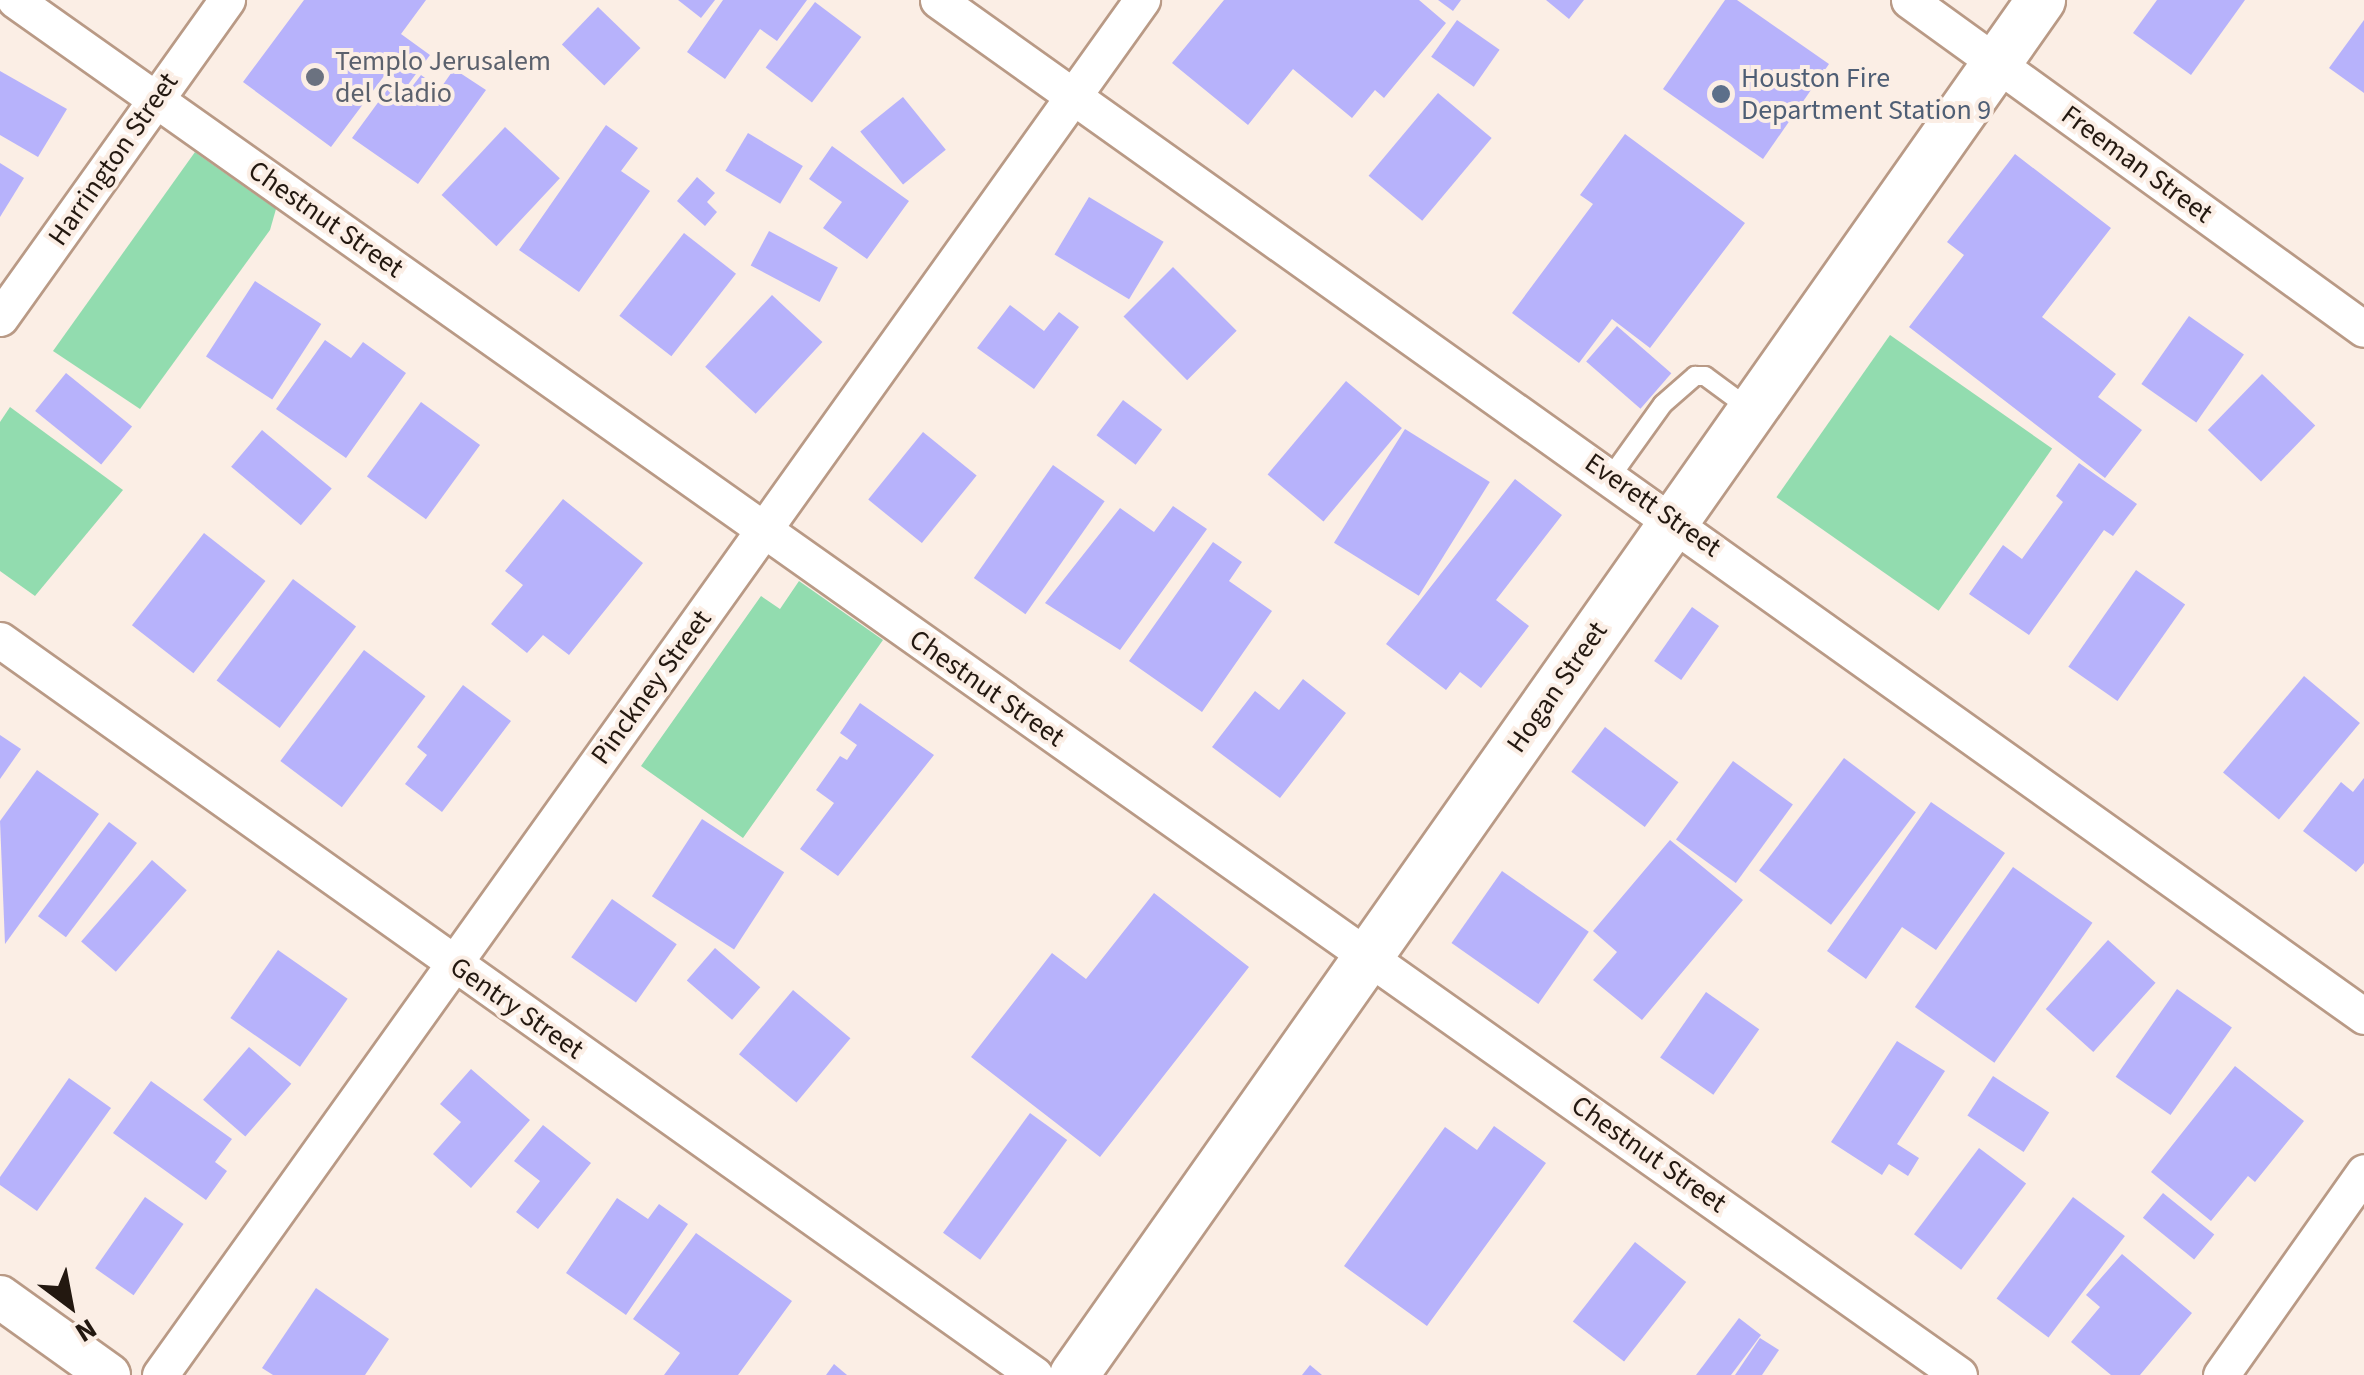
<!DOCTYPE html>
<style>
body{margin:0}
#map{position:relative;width:2364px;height:1375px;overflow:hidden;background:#fbeee5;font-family:"Source Sans 3",sans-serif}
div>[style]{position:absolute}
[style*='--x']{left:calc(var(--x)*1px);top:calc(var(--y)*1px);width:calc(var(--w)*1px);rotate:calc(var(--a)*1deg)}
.green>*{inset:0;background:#92dcaf;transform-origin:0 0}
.building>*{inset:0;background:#b7b2fb;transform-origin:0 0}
.roads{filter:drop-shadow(2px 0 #b99a86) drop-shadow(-2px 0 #b99a86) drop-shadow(0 2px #b99a86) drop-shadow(0 -2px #b99a86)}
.service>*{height:18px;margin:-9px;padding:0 9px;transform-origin:9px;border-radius:9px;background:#fff}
.minor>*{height:35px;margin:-17.5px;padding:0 17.5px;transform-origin:17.5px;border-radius:17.5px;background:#fff}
.tertiary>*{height:42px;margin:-21px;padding:0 21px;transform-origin:21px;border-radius:21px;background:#fff}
.secondary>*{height:48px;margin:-24px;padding:0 24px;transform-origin:24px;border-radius:24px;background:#fff}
.dots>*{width:28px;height:28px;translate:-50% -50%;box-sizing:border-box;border:5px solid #fbeee5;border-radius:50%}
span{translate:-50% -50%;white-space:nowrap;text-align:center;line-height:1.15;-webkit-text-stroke:8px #fbeee5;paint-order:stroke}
.worship-label{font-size:28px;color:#5b616d}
.left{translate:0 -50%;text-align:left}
.service-label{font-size:28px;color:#4e5e75}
.street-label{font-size:28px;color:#231810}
.north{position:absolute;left:20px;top:1255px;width:100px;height:100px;-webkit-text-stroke:8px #fbeee5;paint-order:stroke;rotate:148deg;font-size:28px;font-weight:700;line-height:40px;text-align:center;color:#231810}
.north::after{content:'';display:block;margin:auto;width:35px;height:45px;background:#231810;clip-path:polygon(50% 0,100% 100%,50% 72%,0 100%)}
</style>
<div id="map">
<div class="green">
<i style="clip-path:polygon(195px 152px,276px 209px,270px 230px,140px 409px,53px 351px)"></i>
<i style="left:1890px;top:335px;width:198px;height:198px;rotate:35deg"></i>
<i style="clip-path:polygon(10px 407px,123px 490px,35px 596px,0 571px,0 422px)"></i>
<i style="clip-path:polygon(799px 581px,883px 640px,743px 838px,641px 766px,761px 596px,780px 609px)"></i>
</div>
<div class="building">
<i style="clip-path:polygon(304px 0,426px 0,401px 34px,430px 55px,407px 86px,387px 72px,331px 147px,243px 82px)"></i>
<i style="clip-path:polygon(678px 0,715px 0,701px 18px)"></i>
<i style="clip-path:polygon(723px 0,807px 0,777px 41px,760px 29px,725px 79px,687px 52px)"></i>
<i style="clip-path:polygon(1224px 0,1419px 0,1446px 23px,1384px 98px,1375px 90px,1352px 118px,1293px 69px,1248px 125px,1172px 63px)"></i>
<i style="clip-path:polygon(1438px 0,1461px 0,1453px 11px)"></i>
<i style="clip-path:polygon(1546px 0,1584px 0,1569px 19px)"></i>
<i style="clip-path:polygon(1725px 0,1737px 0,1829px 64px,1763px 159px,1663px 89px)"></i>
<i style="clip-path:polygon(2157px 0,2245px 0,2191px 75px,2133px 33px)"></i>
<i style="left:815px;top:2px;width:58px;height:82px;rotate:37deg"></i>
<i style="left:598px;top:7px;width:59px;height:52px;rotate:44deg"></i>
<i style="left:1457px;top:20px;width:52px;height:45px;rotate:35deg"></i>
<i style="clip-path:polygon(2364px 20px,2364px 93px,2329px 68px)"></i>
<i style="clip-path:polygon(454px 69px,486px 90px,418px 184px,352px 138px,393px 82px,408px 92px,421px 75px,440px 89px)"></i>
<i style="clip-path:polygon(0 71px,67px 109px,38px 157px,0 135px)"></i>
<i style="left:1438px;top:93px;width:70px;height:108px;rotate:40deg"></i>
<i style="left:903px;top:97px;width:68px;height:55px;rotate:51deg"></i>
<i style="clip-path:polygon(606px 125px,638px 148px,621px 171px,650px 191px,579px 292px,519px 250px)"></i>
<i style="left:505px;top:127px;width:75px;height:93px;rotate:43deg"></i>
<i style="left:748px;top:133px;width:64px;height:44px;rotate:31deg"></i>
<i style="clip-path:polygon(1625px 134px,1745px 223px,1650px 348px,1612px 319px,1579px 363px,1512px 313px,1593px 204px,1580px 195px)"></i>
<i style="clip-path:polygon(832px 146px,909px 201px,867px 259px,823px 228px,842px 202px,809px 179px)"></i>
<i style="clip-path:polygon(2015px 154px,2111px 228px,2042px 317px,2116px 374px,2098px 397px,2142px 430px,2105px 478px,1909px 327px,1964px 255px,1947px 242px)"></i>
<i style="clip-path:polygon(0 163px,24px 178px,0 217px)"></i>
<i style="clip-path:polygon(697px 177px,715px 193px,707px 202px,717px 212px,705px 226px,677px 201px)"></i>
<i style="left:1089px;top:197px;width:87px;height:67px;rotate:31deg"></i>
<i style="left:769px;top:231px;width:78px;height:39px;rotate:28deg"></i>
<i style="left:684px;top:233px;width:66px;height:105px;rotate:38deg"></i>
<i style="left:1173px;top:267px;width:90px;height:70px;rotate:45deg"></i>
<i style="left:255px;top:281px;width:79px;height:90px;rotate:33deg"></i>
<i style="left:772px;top:295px;width:69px;height:98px;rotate:43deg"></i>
<i style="clip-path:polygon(1010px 305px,1044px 331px,1059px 312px,1079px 327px,1034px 389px,977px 348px)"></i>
<i style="left:2189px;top:316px;width:67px;height:83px;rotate:35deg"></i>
<i style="left:1617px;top:326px;width:72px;height:47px;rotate:41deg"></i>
<i style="clip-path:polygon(325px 340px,351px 358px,363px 342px,406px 373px,346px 458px,276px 409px)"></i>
<i style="left:66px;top:373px;width:85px;height:49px;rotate:39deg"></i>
<i style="left:2262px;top:374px;width:74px;height:78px;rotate:44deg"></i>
<i style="left:1346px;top:381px;width:73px;height:122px;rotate:40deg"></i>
<i style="left:1123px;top:400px;width:49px;height:44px;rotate:37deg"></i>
<i style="left:421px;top:402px;width:73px;height:92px;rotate:36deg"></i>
<i style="left:1405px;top:429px;width:100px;height:134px;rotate:32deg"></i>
<i style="left:262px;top:430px;width:91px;height:48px;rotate:40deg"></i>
<i style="left:923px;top:432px;width:69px;height:87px;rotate:39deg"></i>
<i style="clip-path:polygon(2079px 463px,2137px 504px,2113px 536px,2104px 530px,2029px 635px,1969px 594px,2003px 545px,2022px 559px,2063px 502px,2056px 496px)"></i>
<i style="left:1053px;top:465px;width:63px;height:138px;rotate:35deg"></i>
<i style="clip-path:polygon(1515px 479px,1562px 515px,1496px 600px,1529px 626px,1481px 688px,1460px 672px,1446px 690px,1386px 644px)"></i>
<i style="clip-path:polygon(563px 499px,643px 563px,569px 655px,543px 635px,527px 653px,491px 624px,523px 585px,505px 571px)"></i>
<i style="clip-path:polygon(1173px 506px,1207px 529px,1120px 650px,1045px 603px,1120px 508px,1154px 532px)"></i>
<i style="left:204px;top:533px;width:78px;height:117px;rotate:38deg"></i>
<i style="clip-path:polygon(1213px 542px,1242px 562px,1229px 581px,1272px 611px,1202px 712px,1129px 661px)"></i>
<i style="left:2136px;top:570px;width:60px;height:118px;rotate:35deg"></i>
<i style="left:293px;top:579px;width:79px;height:127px;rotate:37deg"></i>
<i style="left:1692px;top:607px;width:33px;height:66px;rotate:35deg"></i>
<i style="left:364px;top:650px;width:77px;height:139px;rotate:37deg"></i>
<i style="left:2304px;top:676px;width:73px;height:126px;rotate:40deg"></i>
<i style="clip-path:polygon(1303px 679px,1346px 713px,1280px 798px,1212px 747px,1255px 691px,1279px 710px)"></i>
<i style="clip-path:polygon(463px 685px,511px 721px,442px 812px,405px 784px,427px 755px,417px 747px)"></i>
<i style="clip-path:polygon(860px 703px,934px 755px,838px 876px,800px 849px,834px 803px,816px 790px,840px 756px,847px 760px,857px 745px,840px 733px)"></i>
<i style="left:1605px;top:727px;width:92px;height:56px;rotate:37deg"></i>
<i style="clip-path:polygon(0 735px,21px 749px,0 779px)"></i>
<i style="left:1844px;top:758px;width:90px;height:141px;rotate:37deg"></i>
<i style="left:1733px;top:761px;width:74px;height:97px;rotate:36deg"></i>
<i style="clip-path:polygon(37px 770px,99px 814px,5px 944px,0 821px)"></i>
<i style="clip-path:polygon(2364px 778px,2364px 863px,2356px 872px,2303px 831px,2341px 782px,2353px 792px)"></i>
<i style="clip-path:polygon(1931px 802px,2005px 853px,1936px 950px,1902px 927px,1866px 979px,1827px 951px)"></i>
<i style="left:702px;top:819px;width:98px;height:92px;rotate:33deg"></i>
<i style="left:109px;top:822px;width:35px;height:118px;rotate:37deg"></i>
<i style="clip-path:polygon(1670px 840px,1743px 900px,1642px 1020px,1593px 980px,1617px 952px,1593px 931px)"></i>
<i style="left:152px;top:860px;width:46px;height:108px;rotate:41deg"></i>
<i style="left:2013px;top:867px;width:97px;height:171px;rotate:35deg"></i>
<i style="left:1502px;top:871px;width:106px;height:88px;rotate:35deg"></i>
<i style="clip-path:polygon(1154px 893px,1249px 967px,1100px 1157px,971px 1057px,1052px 953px,1086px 979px)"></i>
<i style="left:612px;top:899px;width:79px;height:71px;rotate:35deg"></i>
<i style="left:2108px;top:940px;width:64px;height:93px;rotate:42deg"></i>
<i style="left:715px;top:948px;width:60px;height:43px;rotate:41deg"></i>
<i style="left:278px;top:950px;width:85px;height:83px;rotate:35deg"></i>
<i style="left:2177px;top:989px;width:67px;height:107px;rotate:35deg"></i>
<i style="left:793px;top:990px;width:75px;height:84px;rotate:40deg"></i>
<i style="left:1706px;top:992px;width:65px;height:80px;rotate:35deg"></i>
<i style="clip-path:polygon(1897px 1041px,1945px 1071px,1897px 1144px,1919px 1158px,1908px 1176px,1889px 1164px,1882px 1175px,1831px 1142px)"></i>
<i style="left:249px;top:1047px;width:56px;height:70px;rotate:41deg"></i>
<i style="clip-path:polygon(2235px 1066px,2304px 1121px,2255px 1182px,2248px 1176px,2211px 1221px,2151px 1172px)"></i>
<i style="clip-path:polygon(471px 1069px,530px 1120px,471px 1188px,433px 1154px,461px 1122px,440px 1104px)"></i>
<i style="left:1993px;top:1076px;width:67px;height:47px;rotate:33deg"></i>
<i style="clip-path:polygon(69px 1078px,111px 1108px,37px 1211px,0 1185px,0 1177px)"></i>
<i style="clip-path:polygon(151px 1081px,232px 1139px,215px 1162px,227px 1171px,206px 1200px,113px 1133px)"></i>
<i style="left:1030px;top:1113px;width:46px;height:148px;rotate:36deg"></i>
<i style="clip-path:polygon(543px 1125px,591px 1163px,538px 1229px,516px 1212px,540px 1181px,514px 1161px)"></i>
<i style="clip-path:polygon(1494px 1126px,1546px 1163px,1427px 1326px,1344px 1266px,1445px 1127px,1477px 1150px)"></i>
<i style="left:1979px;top:1148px;width:59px;height:108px;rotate:37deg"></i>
<i style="left:2163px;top:1193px;width:66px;height:32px;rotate:39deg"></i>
<i style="left:145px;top:1197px;width:47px;height:87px;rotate:35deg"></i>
<i style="left:2073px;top:1197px;width:65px;height:127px;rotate:37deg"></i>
<i style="clip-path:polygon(617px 1198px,648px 1219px,659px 1204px,688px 1224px,626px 1315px,566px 1273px)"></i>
<i style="clip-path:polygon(696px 1233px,792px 1301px,738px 1375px,664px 1375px,680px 1353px,633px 1319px)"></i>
<i style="left:1635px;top:1242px;width:65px;height:101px;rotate:38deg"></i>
<i style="clip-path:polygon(2122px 1254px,2192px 1313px,2140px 1375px,2111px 1375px,2071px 1342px,2100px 1307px,2086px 1295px)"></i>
<i style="clip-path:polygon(316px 1288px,389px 1339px,365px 1375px,273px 1375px,262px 1368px)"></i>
<i style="clip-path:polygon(1739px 1318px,1761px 1335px,1731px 1375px,1696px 1375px)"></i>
<i style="clip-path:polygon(1760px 1338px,1779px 1350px,1762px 1375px,1735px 1375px)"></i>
<i style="clip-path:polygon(834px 1364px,847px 1375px,826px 1375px)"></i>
<i style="clip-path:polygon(1310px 1365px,1322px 1375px,1302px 1375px)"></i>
</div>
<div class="roads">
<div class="service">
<i style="--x:1612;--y:475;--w:87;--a:-54.3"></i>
<i style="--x:1663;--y:404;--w:43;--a:-41.2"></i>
<i style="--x:1695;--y:376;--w:10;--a:0"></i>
<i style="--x:1705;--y:376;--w:56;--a:36.3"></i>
</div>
<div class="minor">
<i style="--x:15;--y:0;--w:2381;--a:35.27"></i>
<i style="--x:938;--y:0;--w:1751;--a:35.47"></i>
<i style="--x:1909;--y:0;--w:561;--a:35.87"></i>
<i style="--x:0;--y:318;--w:391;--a:-54.5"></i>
<i style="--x:0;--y:640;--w:1269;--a:35.38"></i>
<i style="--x:160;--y:1375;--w:1690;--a:-54.47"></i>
<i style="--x:2221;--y:1375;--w:248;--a:-54.8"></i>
</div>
<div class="tertiary">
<i style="--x:0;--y:1297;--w:134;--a:35.6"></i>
</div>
<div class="secondary">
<i style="--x:1074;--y:1375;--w:1681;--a:-54.88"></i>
</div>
</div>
<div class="dots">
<i style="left:315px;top:77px;background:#6b7280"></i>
<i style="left:1721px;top:94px;background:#5c6f8a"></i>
</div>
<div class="worship-label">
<span class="left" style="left:335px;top:77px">Templo Jerusalem<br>del Cladio</span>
</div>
<div class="service-label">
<span class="left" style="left:1741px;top:94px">Houston Fire<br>Department Station 9</span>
</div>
<div class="street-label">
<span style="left:113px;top:159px;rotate:-55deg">Harrington Street</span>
<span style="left:2137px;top:164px;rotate:36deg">Freeman Street</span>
<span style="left:326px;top:219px;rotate:35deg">Chestnut Street</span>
<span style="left:1653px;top:505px;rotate:35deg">Everett Street</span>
<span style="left:651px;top:687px;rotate:-54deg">Pinckney Street</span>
<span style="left:1557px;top:687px;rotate:-55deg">Hogan Street</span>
<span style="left:987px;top:688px;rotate:35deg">Chestnut Street</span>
<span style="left:517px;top:1008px;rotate:35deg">Gentry Street</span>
<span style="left:1649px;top:1154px;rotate:35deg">Chestnut Street</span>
</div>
<div class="north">N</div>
</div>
